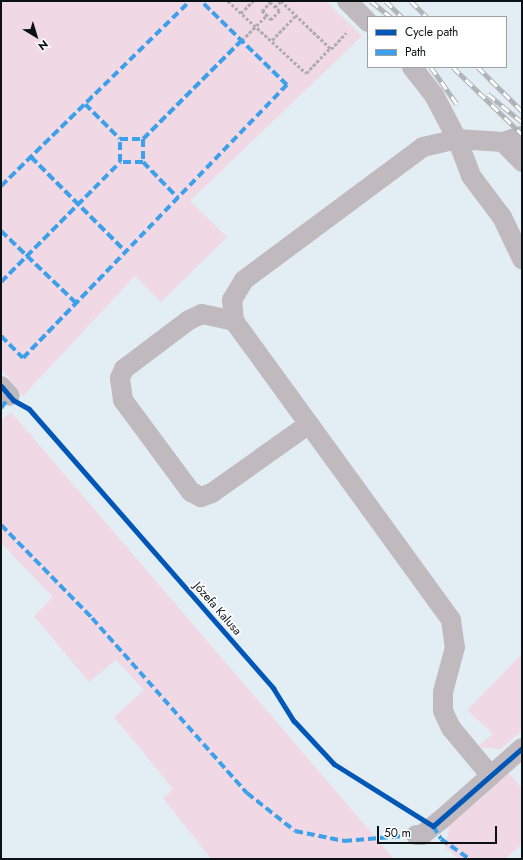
<!DOCTYPE html>
<meta charset="utf-8">
<style>
body{margin:0}
#map{position:relative;width:523px;height:860px;overflow:hidden;background:#e3eef4;font-family:Jost,sans-serif}
div>[style]{position:absolute}
[style*='--x']{left:calc(var(--x)*1px);top:calc(var(--y)*1px);width:calc(var(--w)*1px);rotate:calc(var(--a)*1deg)}
.green>*{inset:0;background:#f1d8e5}
.path>*{height:2.5px;margin-top:-1.25px;transform-origin:0;background:repeating-linear-gradient(90deg,#adacaf 0 3px,transparent 0 5px)}
.minor>*{height:20px;margin:-10px;padding:0 10px;transform-origin:10px;border-radius:10px;background:#c0b9bd}
.rail>*{height:4.5px;margin-top:-2.25px;transform-origin:0;background:repeating-linear-gradient(90deg,#fff 0 9px,#aeb2b5 0 18px);box-sizing:border-box;border-block:1px solid #aeb2b5}
.quiet>*{height:4px;margin-top:-2px;transform-origin:0;background:repeating-linear-gradient(90deg,#3ca1ea 0 8px,transparent 0 12px)}
.cycleway>*{height:5px;margin:-2.5px;padding:0 2.5px;transform-origin:2.5px;border-radius:2.5px;background:#0057b8}
span{translate:-50% -50%;white-space:nowrap;text-align:center;line-height:1.15;-webkit-text-stroke:3.5px #fff;paint-order:stroke}
.street-label{font-size:12px;color:#0b1216}
.frame{position:absolute;inset:0;border:2px solid #0b1216;pointer-events:none}
.legend{position:absolute;left:367px;top:16px;width:140px;height:52px;box-sizing:border-box;background:#fff;border:1px solid #9da0a2;margin:0;padding:5px 7px;list-style:none;font-size:12px;color:#0b1216}
.legend li{display:flex;align-items:center;gap:8px;height:20px}
.legend b{width:20px;border:1px solid #9da0a2}
.north{position:absolute;left:16px;top:16px;width:40px;height:40px;-webkit-text-stroke:3px #fff;paint-order:stroke;rotate:142deg;font-size:11px;font-weight:700;line-height:16px;text-align:center;color:#0b1216}
.north::after{content:'';display:block;margin:auto;width:14px;height:18px;background:#0b1216;clip-path:polygon(50% 0,100% 100%,50% 72%,0 100%)}
.scale{position:absolute;left:377px;top:826px;width:120px;height:18px;box-sizing:border-box;border:2px solid #0b1216;border-top:0;padding-left:5px;font-size:12px;line-height:14px;white-space:nowrap;color:#0b1216;-webkit-text-stroke:3px #fff;paint-order:stroke}
</style>
<div id="map">
<div class="green">
<i style="clip-path:polygon(1px 1px,326px 1px,362px 36px,190px 201px,227px 237px,161px 302px,135px 276px,23px 396px,1px 368px)"></i>
<i style="clip-path:polygon(11px 412px,394px 859px,211px 859px,163px 798px,173px 789px,114px 717px,144px 690px,116px 660px,89px 682px,34px 616px,53px 597px,1px 543px,1px 421px)"></i>
<i style="clip-path:polygon(522px 654px,522px 730px,501px 749px,477px 747px,493px 734px,467px 710px)"></i>
<i style="clip-path:polygon(508px 772px,522px 788px,522px 844px,505px 859px,458px 859px,445px 847px,450px 824px)"></i>
</div>
<div class="path">
<i style="--x:228;--y:1;--w:106;--a:42.7"></i>
<i style="--x:306;--y:73;--w:35;--a:-46"></i>
<i style="--x:281;--y:1;--w:69;--a:43.8"></i>
<i style="--x:331;--y:49;--w:22;--a:-47"></i>
<i style="--x:270;--y:2;--w:13;--a:42"></i>
<i style="--x:280;--y:11;--w:13;--a:135"></i>
<i style="--x:271;--y:20;--w:13;--a:-135"></i>
<i style="--x:262;--y:11;--w:12;--a:-48"></i>
<i style="--x:275;--y:7;--w:8;--a:-45"></i>
<i style="--x:241;--y:13;--w:17;--a:-45"></i>
<i style="--x:242;--y:40;--w:34;--a:-45"></i>
<i style="--x:272;--y:40;--w:35;--a:-46"></i>
</div>
<div class="minor">
<i style="--x:347;--y:1;--w:30;--a:45"></i>
<i style="--x:412;--y:67;--w:36;--a:52"></i>
<i style="--x:434;--y:95;--w:50;--a:62.4"></i>
<i style="--x:457;--y:139;--w:40;--a:69"></i>
<i style="--x:471;--y:176;--w:51;--a:52.9"></i>
<i style="--x:502;--y:217;--w:47;--a:64.5"></i>
<i style="--x:503;--y:142;--w:20;--a:-18"></i>
<i style="--x:234;--y:321;--w:369;--a:54"></i>
<i style="--x:451;--y:620;--w:27;--a:82"></i>
<i style="--x:455;--y:647;--w:47;--a:104.9"></i>
<i style="--x:443;--y:692;--w:19;--a:90"></i>
<i style="--x:443;--y:711;--w:19;--a:65"></i>
<i style="--x:451;--y:728;--w:62;--a:50.2"></i>
<i style="--x:1;--y:386;--w:13;--a:48"></i>
<i style="--x:309;--y:424;--w:119;--a:144.6"></i>
<i style="--x:212;--y:493;--w:12;--a:160"></i>
<i style="--x:201;--y:497;--w:11;--a:-153"></i>
<i style="--x:191;--y:492;--w:114;--a:-126.5"></i>
<i style="--x:123;--y:400;--w:22;--a:-98"></i>
<i style="--x:120;--y:378;--w:10;--a:-66"></i>
<i style="--x:124;--y:369;--w:81;--a:-37"></i>
<i style="--x:189;--y:320;--w:14;--a:-25"></i>
<i style="--x:202;--y:314;--w:33;--a:12"></i>
<i style="--x:234;--y:321;--w:21;--a:-95"></i>
<i style="--x:232;--y:300;--w:23;--a:-59"></i>
<i style="--x:244;--y:280;--w:223;--a:-36.6"></i>
<i style="--x:423;--y:147;--w:35;--a:-13"></i>
<i style="--x:457;--y:139;--w:46;--a:3.7"></i>
<i style="--x:503;--y:142;--w:28;--a:46"></i>
<i style="--x:416;--y:835;--w:6;--a:0"></i>
<i style="--x:422;--y:835;--w:28;--a:-39"></i>
<i style="--x:444;--y:817;--w:104;--a:-41.5"></i>
</div>
<div class="rail">
<i style="--x:371;--y:1;--w:26;--a:39"></i>
<i style="--x:386;--y:1;--w:23;--a:45"></i>
<i style="--x:411;--y:1;--w:23;--a:45"></i>
<i style="--x:431;--y:67;--w:45;--a:54.9"></i>
<i style="--x:453;--y:67;--w:96;--a:44.2"></i>
<i style="--x:478;--y:67;--w:62;--a:45"></i>
<i style="--x:488;--y:94;--w:44;--a:39.5"></i>
</div>
<div class="quiet">
<i style="--x:85;--y:104;--w:49;--a:45"></i>
<i style="--x:143;--y:139;--w:140;--a:-45"></i>
<i style="--x:31;--y:157;--w:134;--a:45"></i>
<i style="--x:143;--y:162;--w:50;--a:45.8"></i>
<i style="--x:1;--y:186;--w:264;--a:-44.4"></i>
<i style="--x:1;--y:231;--w:104;--a:43.8"></i>
<i style="--x:1;--y:282;--w:169;--a:-45.2"></i>
<i style="--x:120;--y:162;--w:23;--a:-90"></i>
<i style="--x:120;--y:139;--w:23;--a:0"></i>
<i style="--x:143;--y:139;--w:23;--a:90"></i>
<i style="--x:143;--y:162;--w:23;--a:180"></i>
<i style="--x:1;--y:336;--w:31;--a:45"></i>
<i style="--x:23;--y:358;--w:380;--a:-46"></i>
<i style="--x:287;--y:85;--w:120;--a:-135.7"></i>
<i style="--x:1;--y:408;--w:15;--a:-53"></i>
<i style="--x:1;--y:525;--w:130;--a:45.6"></i>
<i style="--x:92;--y:618;--w:234;--a:48.5"></i>
<i style="--x:247;--y:793;--w:61;--a:38.4"></i>
<i style="--x:295;--y:831;--w:50;--a:11.5"></i>
<i style="--x:344;--y:841;--w:72;--a:-4.8"></i>
<i style="--x:433;--y:826;--w:15;--a:58"></i>
<i style="--x:441;--y:839;--w:35;--a:35"></i>
</div>
<div class="cycleway">
<i style="--x:1;--y:386;--w:18;--a:49"></i>
<i style="--x:13;--y:400;--w:18;--a:29"></i>
<i style="--x:29;--y:409;--w:371;--a:48.8"></i>
<i style="--x:273;--y:688;--w:39;--a:58"></i>
<i style="--x:294;--y:721;--w:59;--a:47.1"></i>
<i style="--x:334;--y:764;--w:117;--a:32.1"></i>
<i style="--x:433;--y:826;--w:118;--a:-41.2"></i>
</div>
<div class="street-label">
<span style="left:217px;top:609px;rotate:49deg">Józefa Kalusa</span>
</div>
<div class="frame"></div>
<ul class="legend">
<li><b style="height:5px;background:#0057b8"></b>Cycle path</li>
<li><b style="height:5px;background:#3ca1ea"></b>Path</li>
</ul>
<div class="north">N</div>
<div class="scale">50 m</div>
</div>
